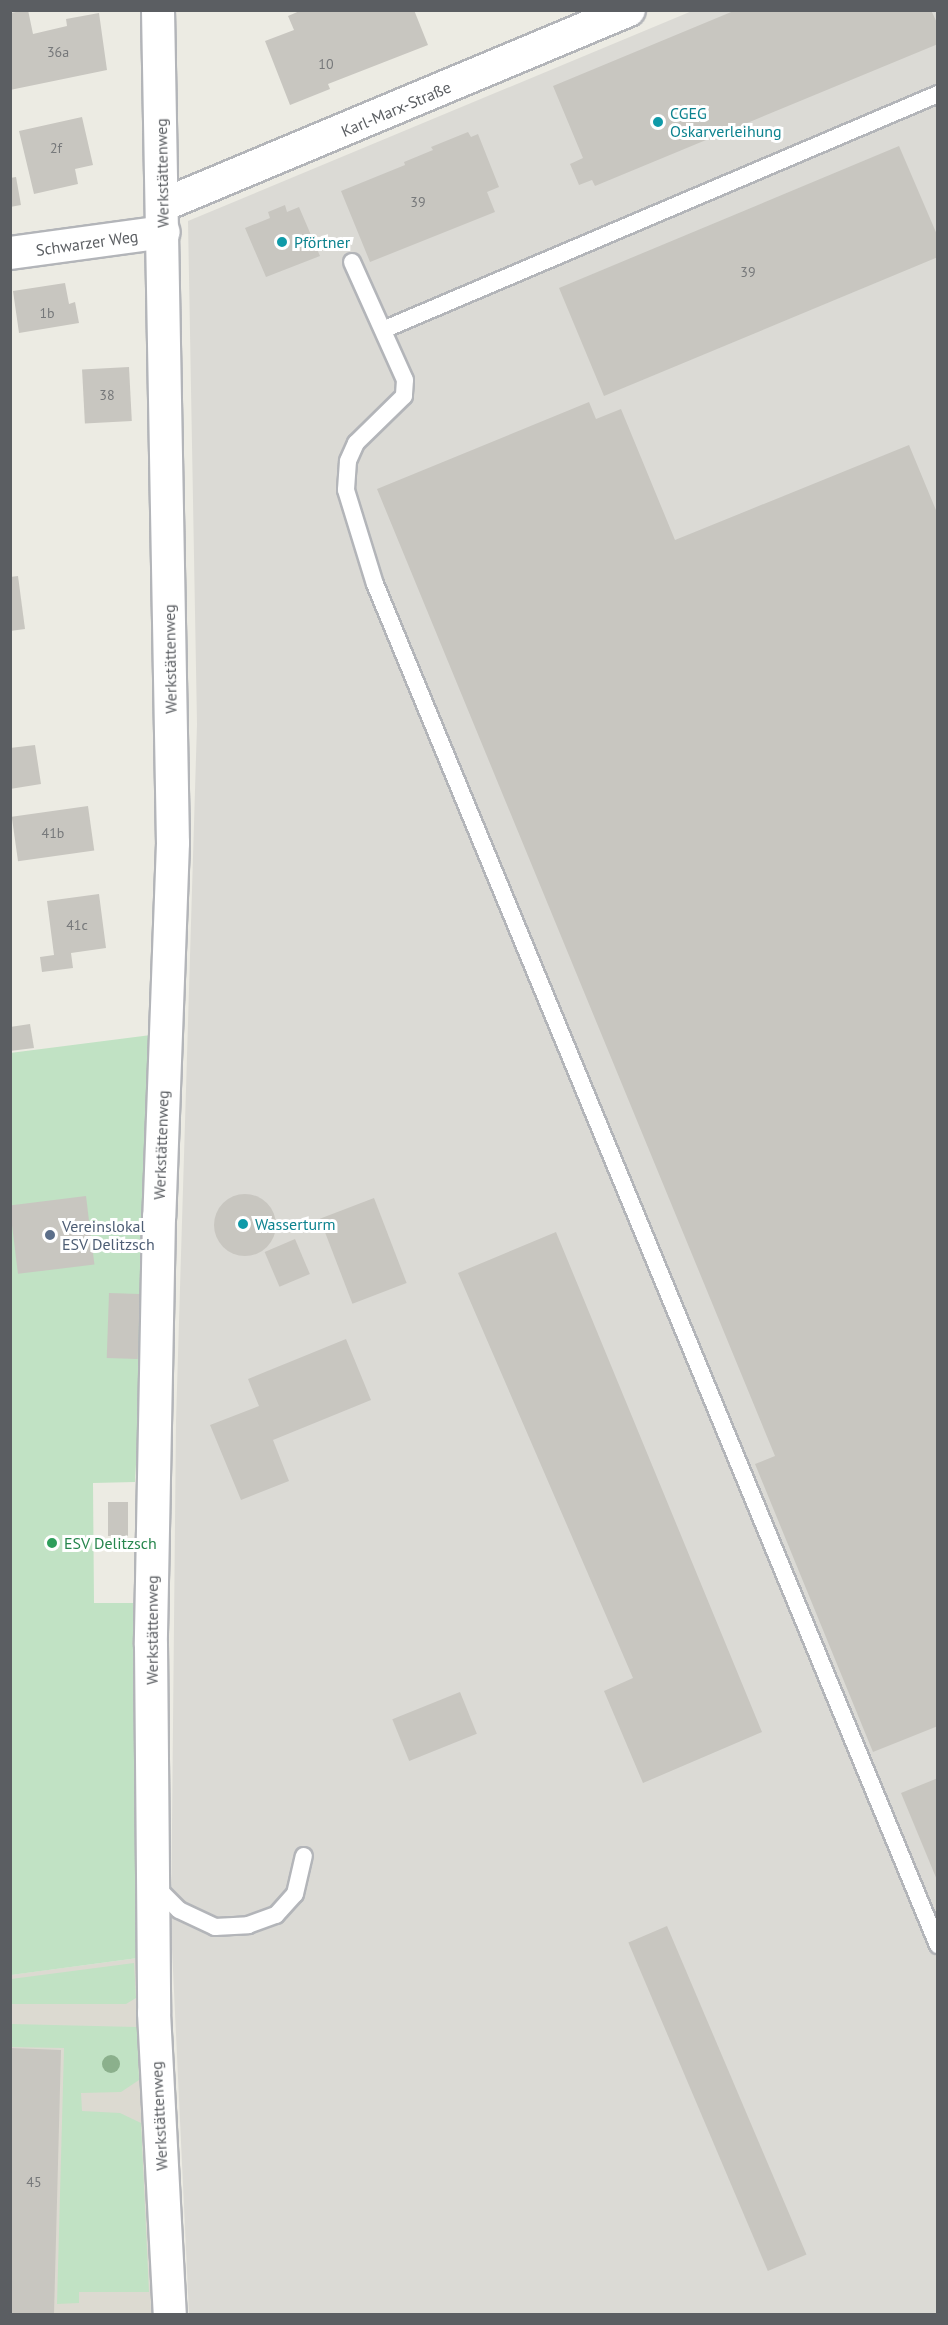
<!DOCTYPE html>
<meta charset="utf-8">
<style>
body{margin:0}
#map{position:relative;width:948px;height:2325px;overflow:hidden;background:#ecebe3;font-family:"PT Sans",sans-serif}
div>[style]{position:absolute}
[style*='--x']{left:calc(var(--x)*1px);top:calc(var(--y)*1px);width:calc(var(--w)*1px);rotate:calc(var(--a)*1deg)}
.industrial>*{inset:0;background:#dbdad5}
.education>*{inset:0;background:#dcdad1}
.green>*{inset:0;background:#c1e2c4}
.building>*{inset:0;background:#c8c6c0;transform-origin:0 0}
.round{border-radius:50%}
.roads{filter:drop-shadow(2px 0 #b3b5b9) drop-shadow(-2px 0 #b3b5b9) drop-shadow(0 2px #b3b5b9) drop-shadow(0 -2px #b3b5b9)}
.lane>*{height:16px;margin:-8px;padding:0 8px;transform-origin:8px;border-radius:8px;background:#fff}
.street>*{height:32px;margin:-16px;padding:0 16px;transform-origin:16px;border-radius:16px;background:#fff}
.trees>*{width:18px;height:18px;margin:-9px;border-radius:50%;background:#8bb08c}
.dots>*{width:16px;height:16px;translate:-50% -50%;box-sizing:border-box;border:3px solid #fff;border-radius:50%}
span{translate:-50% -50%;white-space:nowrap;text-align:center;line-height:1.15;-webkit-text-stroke:6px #fff;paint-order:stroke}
.number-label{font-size:14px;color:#76787a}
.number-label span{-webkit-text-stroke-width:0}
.street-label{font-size:16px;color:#5b5e62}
.culture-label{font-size:16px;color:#0d838f}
.left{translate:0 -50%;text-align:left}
.service-label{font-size:16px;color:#4e5e75}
.leisure-label{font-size:16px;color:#27864d}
.frame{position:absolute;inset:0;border:12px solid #5b5e62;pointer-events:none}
</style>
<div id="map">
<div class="industrial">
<i style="clip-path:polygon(692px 11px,937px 11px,937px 2314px,189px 2314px,171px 1927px,176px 1421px,197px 724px,188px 221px)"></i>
</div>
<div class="education">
<i style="clip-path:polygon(138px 1958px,154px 2314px,11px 2314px,10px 1975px)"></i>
</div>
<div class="green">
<i style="clip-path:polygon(151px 1035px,152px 1180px,135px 1482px,93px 1483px,94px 1603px,133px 1603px,138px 1958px,11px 1975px,10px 1053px)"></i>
<i style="clip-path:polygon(134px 1963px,136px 1998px,126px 2004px,11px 2004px,11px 1979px)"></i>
<i style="clip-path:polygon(11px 2024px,137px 2027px,139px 2080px,121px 2092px,81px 2093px,82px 2111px,120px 2113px,141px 2123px,149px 2292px,79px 2292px,79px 2303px,57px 2304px,64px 2048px,11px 2047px)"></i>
</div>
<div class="building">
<i style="clip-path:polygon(28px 10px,33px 34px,67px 26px,66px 19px,99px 13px,107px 70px,10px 90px,10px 13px)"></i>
<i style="clip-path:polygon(302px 10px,414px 10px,428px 45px,328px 84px,330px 89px,290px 105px,265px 41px,294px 30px,288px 16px)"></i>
<i style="clip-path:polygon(736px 10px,931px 10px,938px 25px,938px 44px,595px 186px,592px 180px,579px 185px,570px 164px,583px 158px,553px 86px)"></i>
<i style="clip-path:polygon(82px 117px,93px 165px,75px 169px,78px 184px,34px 194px,19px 131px)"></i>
<i style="clip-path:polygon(468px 132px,471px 137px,478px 134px,499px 187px,487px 192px,495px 212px,370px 262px,341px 191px,405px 165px,404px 162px,433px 150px,431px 147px)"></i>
<i style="clip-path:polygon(899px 146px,938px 237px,938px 257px,604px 396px,559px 288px)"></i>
<i style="clip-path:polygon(16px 177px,21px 205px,10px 207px,10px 178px)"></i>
<i style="clip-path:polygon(285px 205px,287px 212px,299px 207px,320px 256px,266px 277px,245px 228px,270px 218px,268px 212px)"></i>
<i style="clip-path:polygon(65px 283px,69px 304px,75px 302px,79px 323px,19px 333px,13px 291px)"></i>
<i style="left:129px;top:367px;width:54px;height:47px;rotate:87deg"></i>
<i style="clip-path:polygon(589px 402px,596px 419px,621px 409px,675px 540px,909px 445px,938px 515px,938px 1726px,873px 1752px,755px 1464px,775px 1456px,377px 489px)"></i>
<i style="clip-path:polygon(18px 576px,25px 629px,10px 631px,10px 577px)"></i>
<i style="clip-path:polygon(35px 745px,41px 784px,10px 789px,10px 748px)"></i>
<i style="left:88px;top:806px;width:45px;height:77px;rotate:82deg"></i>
<i style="clip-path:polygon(99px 894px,106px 948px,71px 953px,73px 968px,42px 972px,40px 957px,54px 955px,47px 901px)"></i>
<i style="clip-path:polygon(30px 1024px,34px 1048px,10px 1051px,10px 1027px)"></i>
<i class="round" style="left:214px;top:1194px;width:62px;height:62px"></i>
<i style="left:86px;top:1196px;width:69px;height:77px;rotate:83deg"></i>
<i style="left:374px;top:1198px;width:91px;height:58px;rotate:69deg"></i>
<i style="clip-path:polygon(556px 1232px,762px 1732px,643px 1783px,604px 1691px,633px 1678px,458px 1273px)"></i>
<i style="left:295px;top:1239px;width:38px;height:33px;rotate:67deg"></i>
<i style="left:109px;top:1293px;width:31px;height:65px;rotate:2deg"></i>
<i style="clip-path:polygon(346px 1339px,371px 1400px,273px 1440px,289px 1481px,241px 1500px,210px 1425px,259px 1406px,248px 1379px)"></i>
<i style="left:128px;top:1502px;width:34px;height:20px;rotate:90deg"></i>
<i style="left:460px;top:1692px;width:45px;height:73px;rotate:68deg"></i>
<i style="clip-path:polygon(938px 1778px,938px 1880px,937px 1880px,901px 1793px)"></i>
<i style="left:667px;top:1926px;width:357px;height:42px;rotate:67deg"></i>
<i style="clip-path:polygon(10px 2048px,61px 2050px,54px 2314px,10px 2314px)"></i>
</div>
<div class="roads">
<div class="lane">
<i style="--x:352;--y:262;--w:129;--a:65.8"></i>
<i style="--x:405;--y:380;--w:16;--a:94"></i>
<i style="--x:404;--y:396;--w:67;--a:135.6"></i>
<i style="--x:356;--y:443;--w:20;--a:114"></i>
<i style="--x:348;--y:461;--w:29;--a:94"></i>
<i style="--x:346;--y:490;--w:98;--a:72.9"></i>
<i style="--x:375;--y:584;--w:1473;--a:67.53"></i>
<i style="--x:385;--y:329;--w:601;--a:-23.02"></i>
<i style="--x:154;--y:1885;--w:35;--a:45"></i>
<i style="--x:179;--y:1910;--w:40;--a:25"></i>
<i style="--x:215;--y:1927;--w:33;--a:-3"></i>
<i style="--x:248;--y:1925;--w:30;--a:-20"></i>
<i style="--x:276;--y:1915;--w:28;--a:-48"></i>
<i style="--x:295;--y:1894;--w:39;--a:-77"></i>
</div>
<div class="street">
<i style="--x:158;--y:10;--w:833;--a:88.97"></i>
<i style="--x:173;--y:843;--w:374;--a:92.1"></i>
<i style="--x:159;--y:1217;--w:428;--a:91.1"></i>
<i style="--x:151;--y:1645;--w:368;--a:89.5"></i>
<i style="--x:154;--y:2013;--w:301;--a:87"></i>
<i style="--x:163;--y:205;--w:505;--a:-22.71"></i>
<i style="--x:10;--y:253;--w:155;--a:-7.8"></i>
</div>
</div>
<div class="trees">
<i style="left:111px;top:2064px"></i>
</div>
<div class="dots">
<i style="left:658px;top:122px;background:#0f9aa8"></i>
<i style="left:282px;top:242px;background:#0f9aa8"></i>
<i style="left:243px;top:1224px;background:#0f9aa8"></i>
<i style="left:50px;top:1235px;background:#5c6f8a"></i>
<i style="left:52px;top:1543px;background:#2e9e5b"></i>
</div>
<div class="number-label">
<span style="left:58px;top:52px">36a</span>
<span style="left:326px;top:64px">10</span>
<span style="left:56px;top:148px">2f</span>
<span style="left:418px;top:202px">39</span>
<span style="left:748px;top:272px">39</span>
<span style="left:47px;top:313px">1b</span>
<span style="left:107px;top:395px">38</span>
<span style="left:53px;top:833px">41b</span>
<span style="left:77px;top:925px">41c</span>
<span style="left:34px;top:2182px">45</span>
</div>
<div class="street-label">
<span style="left:396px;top:109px;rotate:-23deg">Karl-Marx-Straße</span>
<span style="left:162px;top:173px;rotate:-91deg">Werkstättenweg</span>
<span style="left:87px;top:243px;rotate:-8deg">Schwarzer Weg</span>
<span style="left:170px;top:659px;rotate:-91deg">Werkstättenweg</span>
<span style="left:161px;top:1145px;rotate:-88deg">Werkstättenweg</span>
<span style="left:152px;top:1630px;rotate:-90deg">Werkstättenweg</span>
<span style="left:159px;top:2116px;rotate:-93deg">Werkstättenweg</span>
</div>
<div class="culture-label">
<span class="left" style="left:670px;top:122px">CGEG<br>Oskarverleihung</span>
<span class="left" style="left:294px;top:242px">Pförtner</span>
<span class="left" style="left:255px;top:1224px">Wasserturm</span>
</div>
<div class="service-label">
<span class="left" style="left:62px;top:1235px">Vereinslokal<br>ESV Delitzsch</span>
</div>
<div class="leisure-label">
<span class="left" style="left:64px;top:1543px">ESV Delitzsch</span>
</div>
<div class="frame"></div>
</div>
